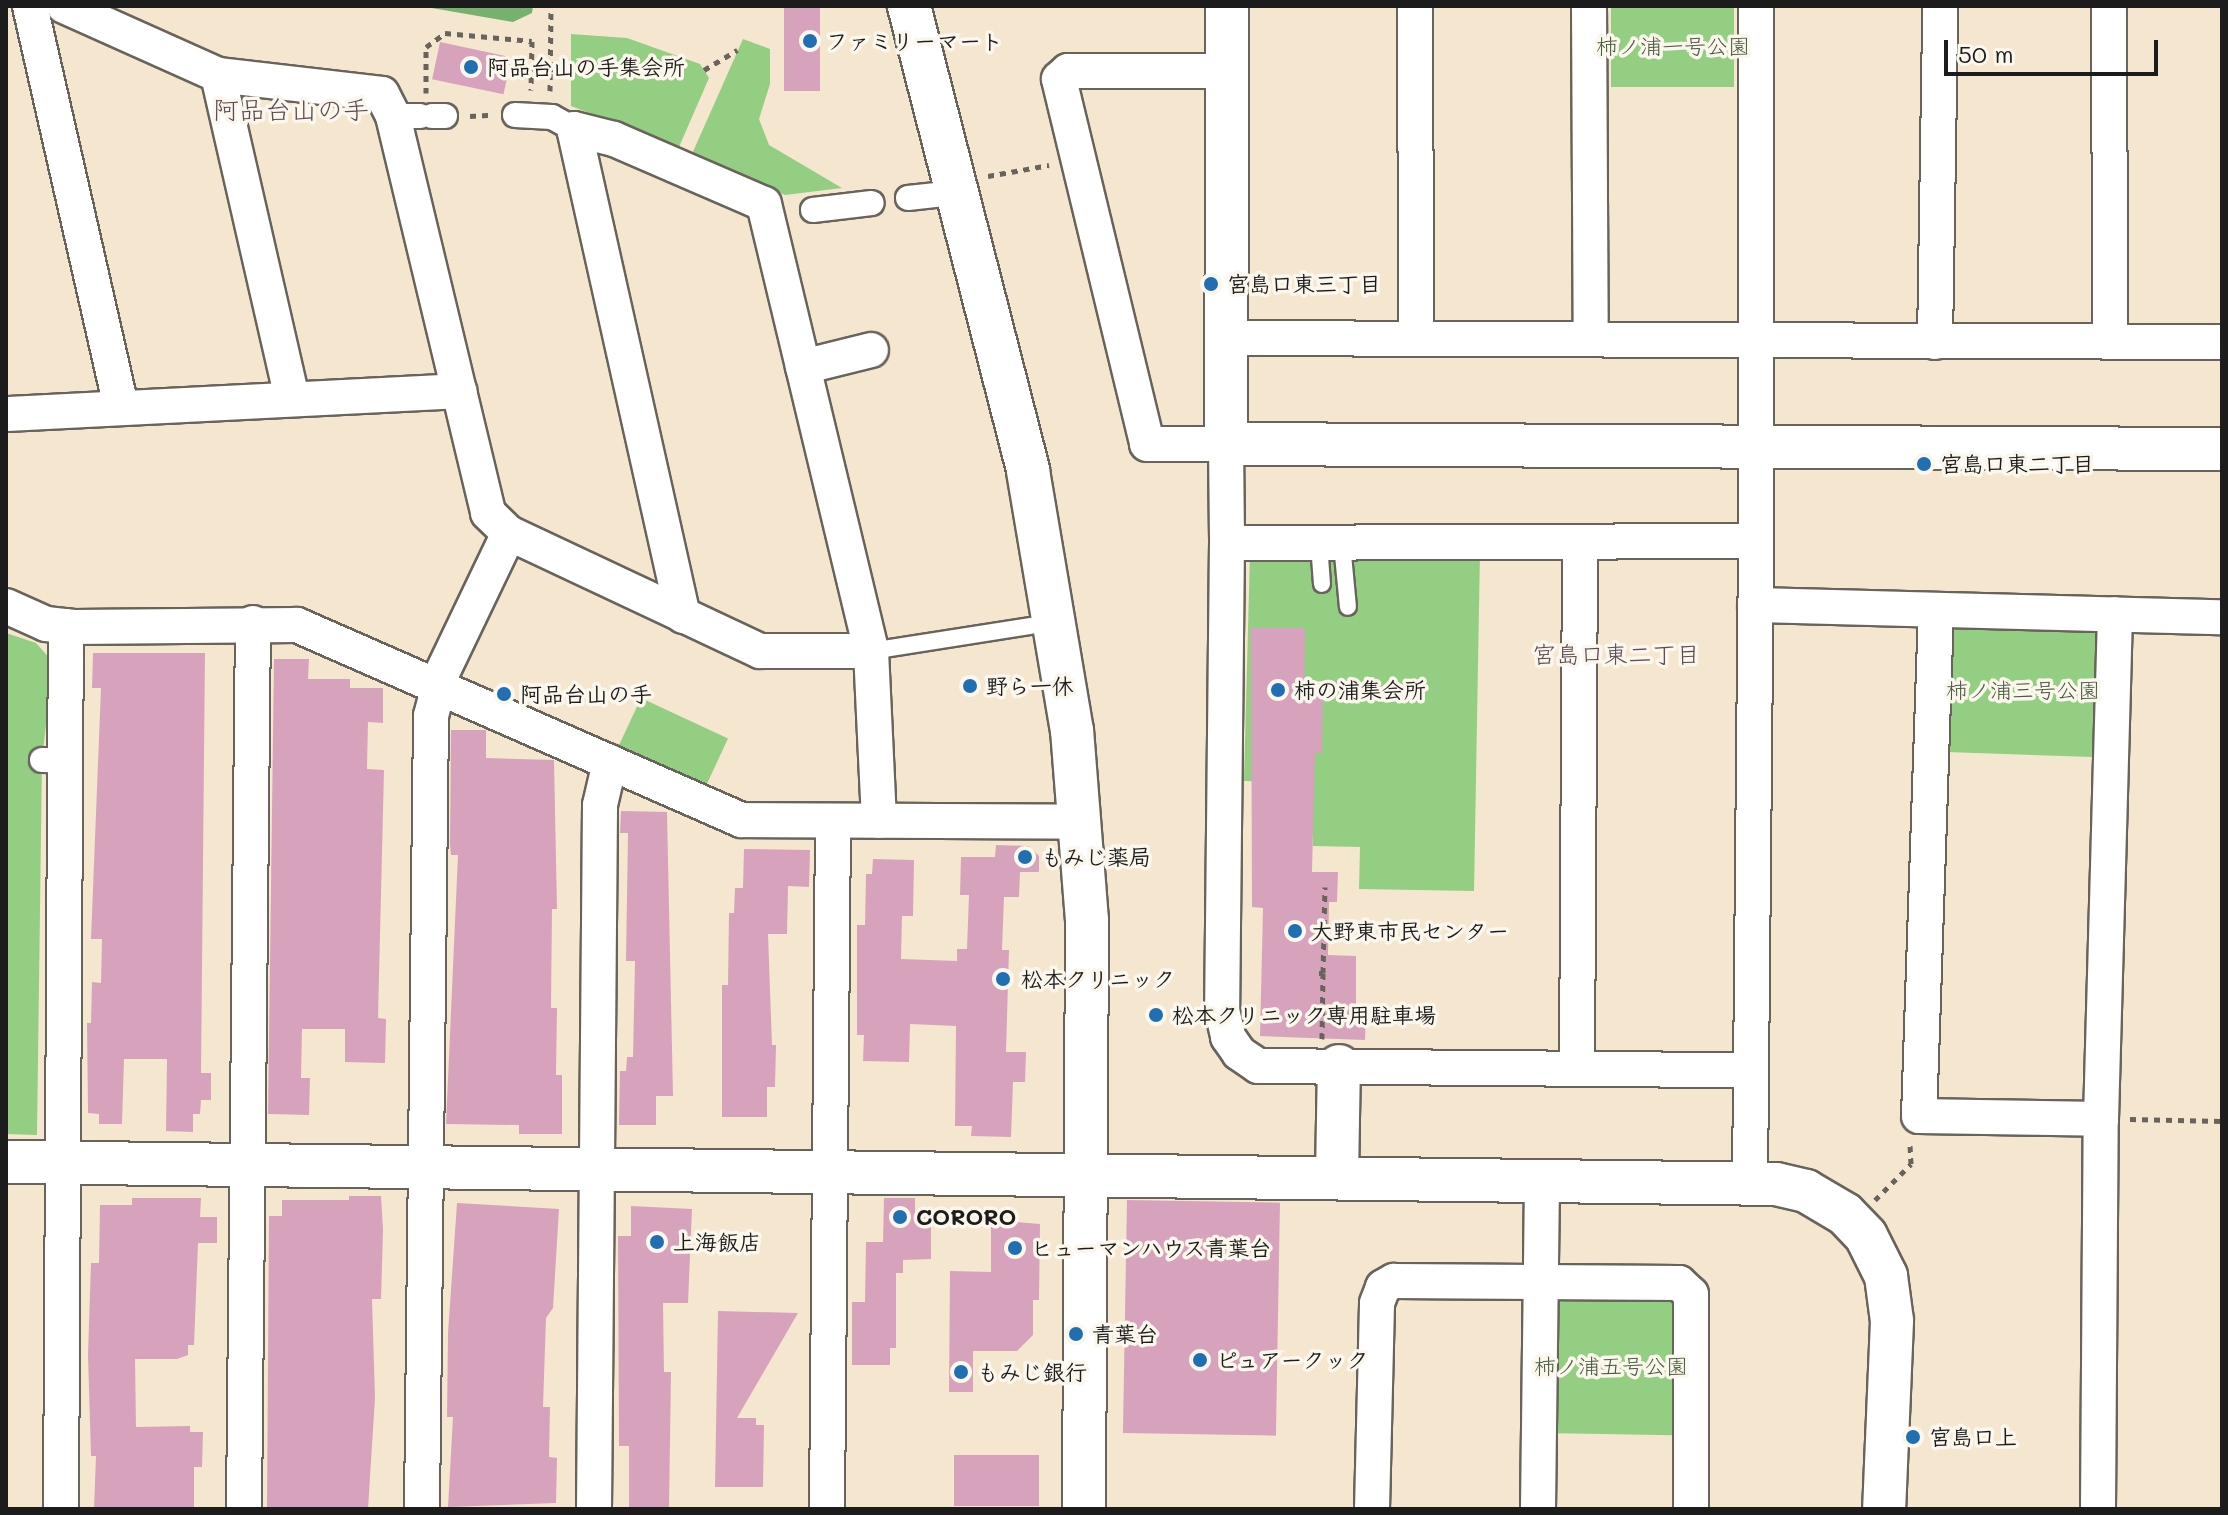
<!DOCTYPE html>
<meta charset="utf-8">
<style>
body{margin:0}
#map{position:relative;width:2228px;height:1515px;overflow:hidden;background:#f5e6cf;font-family:Mali,"Klee One",sans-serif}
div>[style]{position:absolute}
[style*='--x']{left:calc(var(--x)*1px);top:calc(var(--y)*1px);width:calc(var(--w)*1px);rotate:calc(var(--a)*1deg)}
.green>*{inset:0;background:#93ce82;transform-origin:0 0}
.forest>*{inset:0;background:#76b170}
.building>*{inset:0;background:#d7a3bc;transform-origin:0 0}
.path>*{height:5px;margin-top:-2.5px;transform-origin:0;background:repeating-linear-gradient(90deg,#68635b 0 6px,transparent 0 12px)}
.roads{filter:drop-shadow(2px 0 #68635b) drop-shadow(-2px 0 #68635b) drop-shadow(0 2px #68635b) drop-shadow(0 -2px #68635b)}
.service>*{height:16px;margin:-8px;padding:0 8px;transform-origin:8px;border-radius:8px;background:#fff}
.pedestrian>*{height:24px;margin:-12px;padding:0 12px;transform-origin:12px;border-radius:12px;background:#fff}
.minor>*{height:34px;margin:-17px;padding:0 17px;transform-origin:17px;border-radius:17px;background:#fff}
.tertiary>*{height:42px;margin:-21px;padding:0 21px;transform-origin:21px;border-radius:21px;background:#fff}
.dots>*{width:22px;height:22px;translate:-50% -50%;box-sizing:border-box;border:4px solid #fbf7ec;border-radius:50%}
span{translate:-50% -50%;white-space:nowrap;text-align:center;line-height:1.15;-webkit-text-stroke:7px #fbf7ec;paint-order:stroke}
.poi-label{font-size:22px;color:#1c1c1c;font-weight:700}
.left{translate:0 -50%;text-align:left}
.park-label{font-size:22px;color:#465a40}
.neighbourhood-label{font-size:24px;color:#5d4b54}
.quarter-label{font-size:26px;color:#5d4b54}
.frame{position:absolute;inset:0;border:8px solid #1c1c1c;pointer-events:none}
.scale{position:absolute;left:1944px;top:40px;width:214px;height:36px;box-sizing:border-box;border:4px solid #1c1c1c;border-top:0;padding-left:10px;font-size:24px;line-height:28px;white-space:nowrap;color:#1c1c1c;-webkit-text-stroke:6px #fbf7ec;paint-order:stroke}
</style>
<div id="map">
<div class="green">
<i style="left:1611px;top:6px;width:123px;height:81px"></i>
<i style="clip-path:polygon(571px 34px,627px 38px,700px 64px,709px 78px,679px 147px,571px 106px)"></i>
<i style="clip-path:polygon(743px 39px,770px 49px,770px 84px,759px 119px,769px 145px,842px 188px,785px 195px,692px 154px)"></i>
<i style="clip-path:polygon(1480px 552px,1474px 891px,1359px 889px,1360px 847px,1313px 846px,1313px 782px,1244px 781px,1250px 553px)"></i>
<i style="left:1951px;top:623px;width:147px;height:129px;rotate:2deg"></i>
<i style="clip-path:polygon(6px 633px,36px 643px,53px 662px,42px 760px,37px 1135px,6px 1134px)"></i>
<i style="left:641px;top:698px;width:96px;height:54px;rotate:25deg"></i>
<i style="left:1547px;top:1298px;width:129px;height:135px;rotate:1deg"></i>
</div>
<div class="forest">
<i style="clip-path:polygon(420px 6px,533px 6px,532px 13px,513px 22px)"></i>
</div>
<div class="building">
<i style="left:784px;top:6px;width:36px;height:85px"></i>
<i style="left:440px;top:42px;width:73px;height:38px;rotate:12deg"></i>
<i style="clip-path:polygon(1251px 628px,1305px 628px,1304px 696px,1323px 695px,1322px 753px,1315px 753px,1312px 872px,1338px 872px,1337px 902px,1329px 902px,1328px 955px,1356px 956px,1356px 1018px,1366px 1018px,1365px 1040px,1260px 1036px,1263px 908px,1252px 907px)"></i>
<i style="clip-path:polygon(93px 653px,205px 653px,201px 1073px,211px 1073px,211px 1100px,201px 1100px,200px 1114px,193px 1114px,193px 1132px,166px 1131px,167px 1059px,124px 1059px,122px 1124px,99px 1124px,99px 1114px,88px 1113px,87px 1023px,91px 1023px,92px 982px,101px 983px,102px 939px,91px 939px,101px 688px,92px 688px)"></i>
<i style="clip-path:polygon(274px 659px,309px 659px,308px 679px,350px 679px,350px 688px,383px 688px,383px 723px,368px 722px,367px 769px,384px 770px,378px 1018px,386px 1019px,385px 1063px,345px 1062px,345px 1029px,302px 1029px,301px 1078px,310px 1078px,309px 1115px,268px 1114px)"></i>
<i style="clip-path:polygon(451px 730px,486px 730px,486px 758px,554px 760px,557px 909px,552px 909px,551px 1008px,557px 1008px,556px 1075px,562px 1075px,562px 1134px,519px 1134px,519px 1125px,446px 1124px,458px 855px,451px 855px,450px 844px)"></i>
<i style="clip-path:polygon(621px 811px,667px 812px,673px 1096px,656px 1096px,656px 1125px,619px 1125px,620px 1071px,626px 1071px,627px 1057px,633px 1057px,635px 961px,626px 961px,628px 833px,620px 833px)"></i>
<i style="clip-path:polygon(996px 845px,1029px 846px,1039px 856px,1039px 872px,1020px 872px,1019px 897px,1004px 897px,1002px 950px,1009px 950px,1006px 1052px,1026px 1052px,1025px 1082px,1013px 1082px,1011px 1137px,971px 1136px,972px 1126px,955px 1126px,956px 1026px,910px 1024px,909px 1062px,863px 1061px,864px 1035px,857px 1035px,857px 925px,865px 925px,866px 874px,872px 874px,873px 859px,914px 860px,913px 916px,902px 916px,901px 959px,957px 961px,957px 949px,967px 949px,969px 895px,960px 895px,961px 857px,995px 857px)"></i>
<i style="clip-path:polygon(744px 849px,810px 850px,809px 887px,788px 886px,787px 934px,768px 934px,772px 1045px,776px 1045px,775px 1087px,767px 1087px,767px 1117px,722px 1117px,722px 985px,728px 985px,729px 913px,734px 913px,735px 888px,743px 888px)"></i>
<i style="clip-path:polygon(349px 1196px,381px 1196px,383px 1230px,381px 1299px,372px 1299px,375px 1398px,368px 1509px,267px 1509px,269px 1216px,282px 1216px,282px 1200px,349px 1200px)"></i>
<i style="clip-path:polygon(132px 1198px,201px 1198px,200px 1217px,217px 1217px,217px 1243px,198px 1243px,194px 1345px,188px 1345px,188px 1355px,177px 1359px,135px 1359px,136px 1427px,190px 1426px,190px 1432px,203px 1432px,202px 1467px,194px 1467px,194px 1509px,94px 1509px,96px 1456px,91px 1456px,88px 1355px,91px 1263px,99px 1263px,100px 1205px,132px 1205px)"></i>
<i style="clip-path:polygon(884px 1198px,915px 1198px,915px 1213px,931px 1213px,931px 1259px,903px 1260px,903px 1273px,896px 1273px,896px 1348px,890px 1348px,890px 1365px,852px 1365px,852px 1302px,865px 1302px,866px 1242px,883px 1242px)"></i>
<i style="left:1127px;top:1200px;width:153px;height:233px;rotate:1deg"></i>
<i style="clip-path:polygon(457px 1203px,559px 1209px,553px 1308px,546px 1318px,543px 1407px,550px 1407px,549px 1457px,557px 1458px,556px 1503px,448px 1507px,453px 1417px,447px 1417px,448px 1333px)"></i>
<i style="clip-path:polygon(631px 1206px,692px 1209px,688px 1303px,663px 1303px,664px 1372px,671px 1372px,669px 1509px,629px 1509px,629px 1446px,619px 1446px,618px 1236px,631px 1236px)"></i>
<i style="clip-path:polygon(991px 1220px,1040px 1224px,1039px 1300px,1033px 1300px,1033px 1335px,1017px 1351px,973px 1351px,973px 1392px,949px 1392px,950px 1271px,991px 1272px)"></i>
<i style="clip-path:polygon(718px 1311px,798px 1313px,737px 1418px,756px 1418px,756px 1425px,764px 1425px,763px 1487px,715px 1487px)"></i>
<i style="left:954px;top:1455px;width:85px;height:51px"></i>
</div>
<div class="path">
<i style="--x:549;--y:69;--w:22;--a:3"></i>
<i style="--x:704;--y:70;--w:39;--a:-31"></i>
<i style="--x:550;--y:91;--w:85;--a:-89.3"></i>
<i style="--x:426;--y:93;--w:46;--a:-90"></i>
<i style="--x:426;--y:47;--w:24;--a:-36"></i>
<i style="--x:445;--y:33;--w:87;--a:5.3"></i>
<i style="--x:532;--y:41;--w:49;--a:91.2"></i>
<i style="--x:470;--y:116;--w:22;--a:-3"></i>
<i style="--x:988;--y:176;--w:62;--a:-10.2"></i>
<i style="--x:1319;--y:973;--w:4;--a:0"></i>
<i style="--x:1323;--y:973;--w:66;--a:90.9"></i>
<i style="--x:1323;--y:973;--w:86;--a:-88.7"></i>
<i style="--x:2130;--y:1119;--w:92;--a:1.2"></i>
<i style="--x:1875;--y:1200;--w:51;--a:-45"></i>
<i style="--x:1911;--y:1164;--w:19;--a:-93"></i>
</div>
<div class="roads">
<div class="service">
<i style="--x:1319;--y:544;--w:40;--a:85.7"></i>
<i style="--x:1342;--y:544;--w:63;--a:84.6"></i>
<i style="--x:871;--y:651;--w:162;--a:-8.9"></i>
</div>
<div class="pedestrian">
<i style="--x:515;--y:115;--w:37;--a:3"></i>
<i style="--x:552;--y:117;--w:25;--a:29"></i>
<i style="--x:393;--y:116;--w:27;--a:0"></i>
<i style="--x:432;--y:116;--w:13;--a:0"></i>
<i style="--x:908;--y:198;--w:45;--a:-6.3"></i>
<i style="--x:813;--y:210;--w:59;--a:-6.8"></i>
<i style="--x:42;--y:760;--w:24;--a:2"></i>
</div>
<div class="minor">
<i style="--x:30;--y:6;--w:412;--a:77.2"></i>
<i style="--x:64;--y:6;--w:169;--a:24.1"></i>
<i style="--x:218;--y:75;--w:165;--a:6.6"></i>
<i style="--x:382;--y:94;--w:25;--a:63"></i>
<i style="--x:393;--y:116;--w:408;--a:76.5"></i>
<i style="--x:488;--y:513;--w:29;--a:44"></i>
<i style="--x:509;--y:533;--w:277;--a:25.2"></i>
<i style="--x:760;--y:651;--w:111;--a:0"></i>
<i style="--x:1415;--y:6;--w:333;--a:89.8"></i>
<i style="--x:1589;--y:6;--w:333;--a:89.7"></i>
<i style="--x:2109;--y:6;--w:335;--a:89.8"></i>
<i style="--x:1227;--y:71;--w:159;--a:180"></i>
<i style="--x:1068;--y:71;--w:12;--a:138"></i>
<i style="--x:1059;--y:79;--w:375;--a:76.4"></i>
<i style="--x:1147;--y:444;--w:79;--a:0"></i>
<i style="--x:1226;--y:444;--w:99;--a:89.4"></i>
<i style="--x:1227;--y:543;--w:529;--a:-0.22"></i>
<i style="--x:1756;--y:541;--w:535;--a:-90"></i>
<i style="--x:218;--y:75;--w:332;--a:77.1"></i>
<i style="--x:1227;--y:338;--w:995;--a:0.23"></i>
<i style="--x:1935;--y:342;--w:336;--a:-89.1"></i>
<i style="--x:803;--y:367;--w:70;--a:-14"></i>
<i style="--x:6;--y:414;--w:454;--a:-2.9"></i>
<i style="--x:1227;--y:543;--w:467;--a:90.6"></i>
<i style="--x:1222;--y:1010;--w:28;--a:77"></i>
<i style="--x:1228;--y:1037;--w:19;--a:55"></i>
<i style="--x:1239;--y:1053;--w:23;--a:34"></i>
<i style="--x:1258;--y:1066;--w:491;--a:0.5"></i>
<i style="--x:1755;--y:605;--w:467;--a:1.5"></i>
<i style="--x:6;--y:606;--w:44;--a:24.2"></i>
<i style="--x:46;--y:624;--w:28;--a:6"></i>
<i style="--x:74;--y:627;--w:223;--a:-0.5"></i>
<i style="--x:297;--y:625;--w:485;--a:23.7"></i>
<i style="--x:741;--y:820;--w:341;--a:0.3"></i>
<i style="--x:1936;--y:610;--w:506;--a:91.92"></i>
<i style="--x:1919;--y:1116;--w:182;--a:0.9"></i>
<i style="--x:683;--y:616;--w:499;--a:-102.6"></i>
<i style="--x:574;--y:129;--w:41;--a:14"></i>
<i style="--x:614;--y:139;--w:163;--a:23.4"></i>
<i style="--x:764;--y:204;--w:460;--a:76.5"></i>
<i style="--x:871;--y:651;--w:170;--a:87.3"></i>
<i style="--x:1577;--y:1069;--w:526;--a:-89.67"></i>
<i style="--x:1750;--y:1183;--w:642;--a:-89.46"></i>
<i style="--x:61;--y:1509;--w:883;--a:-89.68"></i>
<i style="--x:244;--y:1509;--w:886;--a:-89.42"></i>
<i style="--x:422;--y:1509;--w:793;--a:-89.35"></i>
<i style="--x:431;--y:716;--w:44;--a:-75.7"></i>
<i style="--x:442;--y:673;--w:155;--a:-64.4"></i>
<i style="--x:594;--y:1509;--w:704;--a:-89.51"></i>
<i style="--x:600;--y:805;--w:44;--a:-76.9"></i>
<i style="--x:827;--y:1509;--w:688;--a:-89.5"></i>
<i style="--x:1372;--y:1509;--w:206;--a:-88.6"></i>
<i style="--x:1377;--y:1303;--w:17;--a:-69"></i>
<i style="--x:1383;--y:1287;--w:13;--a:-29"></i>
<i style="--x:1394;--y:1281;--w:285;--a:0.4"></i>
<i style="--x:1679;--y:1283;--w:16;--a:43"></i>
<i style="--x:1691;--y:1294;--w:215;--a:90"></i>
<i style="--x:1538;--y:1509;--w:329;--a:-89.3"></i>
<i style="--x:2098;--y:1509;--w:390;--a:-89.6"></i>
<i style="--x:2101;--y:1119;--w:505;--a:-88.41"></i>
</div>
<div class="tertiary">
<i style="--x:909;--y:6;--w:480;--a:75.6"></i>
<i style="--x:1028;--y:471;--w:263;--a:80.4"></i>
<i style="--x:1072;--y:730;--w:191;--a:85.5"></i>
<i style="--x:1087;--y:920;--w:589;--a:90.29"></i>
<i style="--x:1227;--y:6;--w:438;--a:90.1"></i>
<i style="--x:1226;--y:444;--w:996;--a:0.29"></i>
<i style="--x:6;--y:1162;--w:1770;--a:0.71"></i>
<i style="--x:1776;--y:1184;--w:31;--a:13"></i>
<i style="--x:1806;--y:1191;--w:45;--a:30.5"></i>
<i style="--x:1845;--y:1214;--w:30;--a:46"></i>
<i style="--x:1866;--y:1236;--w:45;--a:63.4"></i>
<i style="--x:1886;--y:1276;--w:45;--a:82.4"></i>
<i style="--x:1892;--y:1321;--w:188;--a:92.4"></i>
<i style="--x:1337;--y:1176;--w:110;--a:-89"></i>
</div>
</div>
<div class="dots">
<i style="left:810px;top:41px;background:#1f6fb2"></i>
<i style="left:471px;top:67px;background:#1f6fb2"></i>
<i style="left:1211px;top:284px;background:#1f6fb2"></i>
<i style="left:1924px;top:464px;background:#1f6fb2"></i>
<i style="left:970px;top:686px;background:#1f6fb2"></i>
<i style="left:1278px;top:690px;background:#1f6fb2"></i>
<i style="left:504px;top:694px;background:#1f6fb2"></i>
<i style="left:1025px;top:857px;background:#1f6fb2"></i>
<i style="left:1295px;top:931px;background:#1f6fb2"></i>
<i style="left:1003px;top:979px;background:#1f6fb2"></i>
<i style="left:1156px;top:1015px;background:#1f6fb2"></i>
<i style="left:900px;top:1217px;background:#1f6fb2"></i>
<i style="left:657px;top:1242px;background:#1f6fb2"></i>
<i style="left:1015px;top:1248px;background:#1f6fb2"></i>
<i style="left:1076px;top:1334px;background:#1f6fb2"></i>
<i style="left:1200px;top:1360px;background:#1f6fb2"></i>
<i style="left:961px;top:1372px;background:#1f6fb2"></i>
<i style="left:1913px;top:1437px;background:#1f6fb2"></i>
</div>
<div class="poi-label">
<span class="left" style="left:826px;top:41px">ファミリーマート</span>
<span class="left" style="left:487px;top:67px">阿品台山の手集会所</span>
<span class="left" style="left:1227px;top:284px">宮島口東三丁目</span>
<span class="left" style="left:1940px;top:464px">宮島口東二丁目</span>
<span class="left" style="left:986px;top:686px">野ら一休</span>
<span class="left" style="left:1294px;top:690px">柿の浦集会所</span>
<span class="left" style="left:520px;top:694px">阿品台山の手</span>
<span class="left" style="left:1041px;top:857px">もみじ薬局</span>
<span class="left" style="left:1311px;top:931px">大野東市民センター</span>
<span class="left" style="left:1021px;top:979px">松本クリニック</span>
<span class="left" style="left:1172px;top:1015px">松本クリニック専用駐車場</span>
<span class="left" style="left:916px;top:1217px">CORORO</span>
<span class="left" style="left:673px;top:1242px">上海飯店</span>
<span class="left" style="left:1031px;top:1248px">ヒューマンハウス青葉台</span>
<span class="left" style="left:1092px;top:1334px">青葉台</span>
<span class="left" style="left:1216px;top:1360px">ピュアークック</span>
<span class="left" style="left:977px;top:1372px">もみじ銀行</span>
<span class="left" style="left:1929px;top:1437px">宮島口上</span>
</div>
<div class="park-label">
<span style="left:1673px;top:46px">柿ノ浦一号公園</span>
<span style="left:2023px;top:690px">柿ノ浦三号公園</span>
<span style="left:1611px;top:1366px">柿ノ浦五号公園</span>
</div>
<div class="neighbourhood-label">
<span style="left:1616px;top:654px">宮島口東二丁目</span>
</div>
<div class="quarter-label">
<span style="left:291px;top:110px">阿品台山の手</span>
</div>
<div class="frame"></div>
<div class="scale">50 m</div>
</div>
